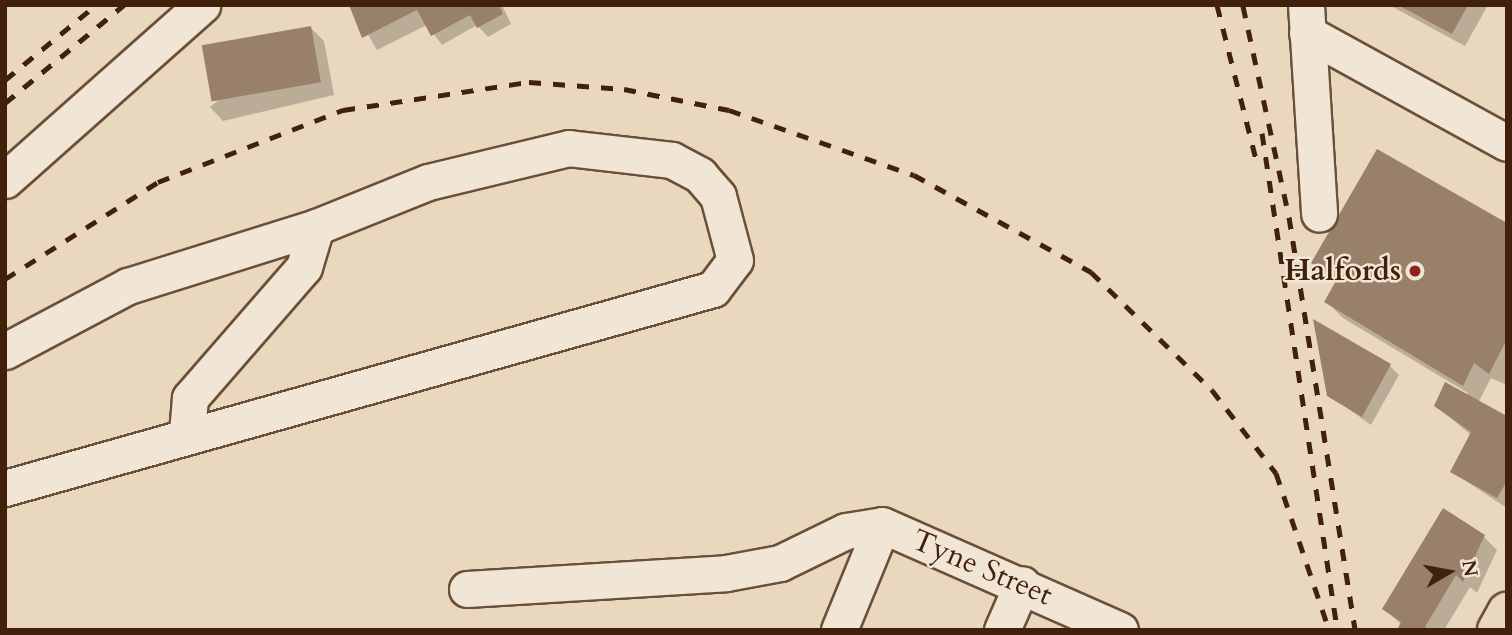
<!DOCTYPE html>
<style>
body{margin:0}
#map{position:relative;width:1512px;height:635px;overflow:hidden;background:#ead8be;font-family:Cardo,serif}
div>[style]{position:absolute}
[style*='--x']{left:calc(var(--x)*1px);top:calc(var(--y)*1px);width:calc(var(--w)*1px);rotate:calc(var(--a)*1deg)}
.shadow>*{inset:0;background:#0003}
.building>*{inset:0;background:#998068;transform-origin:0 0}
.roads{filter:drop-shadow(2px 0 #6b4f38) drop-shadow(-2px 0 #6b4f38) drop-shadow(0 2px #6b4f38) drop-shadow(0 -2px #6b4f38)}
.minor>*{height:35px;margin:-17.5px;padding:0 17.5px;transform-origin:17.5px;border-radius:17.5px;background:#f1e6d5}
.major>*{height:38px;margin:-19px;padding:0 19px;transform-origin:19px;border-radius:19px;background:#ead8be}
.rail>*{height:5px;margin-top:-2.5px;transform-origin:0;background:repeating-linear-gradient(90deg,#41210b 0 12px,transparent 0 24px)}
.dots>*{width:19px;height:19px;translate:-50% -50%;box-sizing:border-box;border:4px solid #f1e6d5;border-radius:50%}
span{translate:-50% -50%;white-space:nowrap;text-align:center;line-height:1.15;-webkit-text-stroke:5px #f1e6d5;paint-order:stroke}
.poi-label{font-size:30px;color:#41210b;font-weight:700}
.right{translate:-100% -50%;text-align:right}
.street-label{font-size:30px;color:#41210b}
.frame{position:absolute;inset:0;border:7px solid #41210b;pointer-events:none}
.north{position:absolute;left:1414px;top:537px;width:70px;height:70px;-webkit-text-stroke:5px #f1e6d5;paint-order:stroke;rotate:80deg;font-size:19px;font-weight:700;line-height:28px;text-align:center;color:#41210b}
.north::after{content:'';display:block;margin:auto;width:24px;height:32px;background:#41210b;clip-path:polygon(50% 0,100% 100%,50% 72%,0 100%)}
</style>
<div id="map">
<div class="shadow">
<i style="clip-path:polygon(351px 5px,502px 5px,511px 24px,488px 37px,477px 25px,442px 45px,427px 25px,377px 50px)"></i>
<i style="clip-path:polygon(1389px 5px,1488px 5px,1465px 46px)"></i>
<i style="clip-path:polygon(311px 28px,324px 41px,334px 95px,223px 121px,210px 107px)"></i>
<i style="clip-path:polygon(1507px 225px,1507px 385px,1491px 378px,1478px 403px,1507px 419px,1507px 508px,1452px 472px,1471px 435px,1436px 406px,1468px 393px,1343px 318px,1327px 302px,1336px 284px,1313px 263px)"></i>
<i style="clip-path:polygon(1390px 366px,1399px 375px,1371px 425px,1329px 395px)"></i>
<i style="clip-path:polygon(1483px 536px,1497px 550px,1477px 593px,1470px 587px,1444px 630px,1399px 630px,1402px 625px,1384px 609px)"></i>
</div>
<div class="building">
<i style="clip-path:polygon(349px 5px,499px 5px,503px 14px,477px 28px,470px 15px,431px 36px,417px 10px,362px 38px)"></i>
<i style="clip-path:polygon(1398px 5px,1468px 5px,1452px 34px)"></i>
<i style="left:311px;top:26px;width:57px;height:111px;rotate:80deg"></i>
<i style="clip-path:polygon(1377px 149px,1507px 223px,1507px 339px,1489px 374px,1474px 363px,1463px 386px,1324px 302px,1337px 279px,1311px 263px)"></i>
<i style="clip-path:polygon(1313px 319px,1391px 364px,1362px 417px,1327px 396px)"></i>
<i style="clip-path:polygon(1445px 382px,1507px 416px,1507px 481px,1497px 498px,1450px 472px,1471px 432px,1434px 406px)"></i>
<i style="clip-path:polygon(1443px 508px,1485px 535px,1463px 582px,1456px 575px,1425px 627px,1430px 630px,1397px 630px,1401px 622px,1382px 609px)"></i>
</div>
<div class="roads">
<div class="minor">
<i style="--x:1306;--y:5;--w:209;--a:86.4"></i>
<i style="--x:1307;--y:33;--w:228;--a:28.8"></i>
<i style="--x:5;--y:180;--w:264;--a:-41.6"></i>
<i style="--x:5;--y:351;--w:139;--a:-27.9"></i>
<i style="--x:128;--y:286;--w:197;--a:-17.4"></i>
<i style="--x:5;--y:488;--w:735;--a:-15.7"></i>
<i style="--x:713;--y:289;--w:36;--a:-53"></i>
<i style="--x:735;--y:260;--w:66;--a:-104.9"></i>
<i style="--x:718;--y:196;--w:28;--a:-131"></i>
<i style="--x:700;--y:175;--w:32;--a:-152"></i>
<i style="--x:672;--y:160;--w:104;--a:-173.4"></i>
<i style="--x:569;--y:148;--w:145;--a:166.4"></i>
<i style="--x:428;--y:182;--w:121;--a:158.1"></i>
<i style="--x:316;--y:227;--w:42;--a:106.7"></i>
<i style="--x:304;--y:267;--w:174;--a:131"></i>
<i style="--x:190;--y:398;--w:35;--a:95"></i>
<i style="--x:882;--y:525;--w:260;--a:23.8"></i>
<i style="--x:467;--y:589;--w:259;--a:-3.5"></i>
<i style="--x:726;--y:573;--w:55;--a:-10.5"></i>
<i style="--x:780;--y:563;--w:73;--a:-25.9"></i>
<i style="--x:846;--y:531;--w:36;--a:-9"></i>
<i style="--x:839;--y:630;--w:113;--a:-67.7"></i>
<i style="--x:1002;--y:630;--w:50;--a:-66.5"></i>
</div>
<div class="major">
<i style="--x:1497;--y:630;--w:21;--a:-61"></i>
</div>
</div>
<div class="rail">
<i style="--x:1217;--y:5;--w:163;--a:75.8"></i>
<i style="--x:1243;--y:6;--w:216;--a:77.7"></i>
<i style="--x:1289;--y:217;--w:418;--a:80.9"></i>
<i style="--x:5;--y:80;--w:118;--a:-39.5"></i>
<i style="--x:5;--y:103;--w:154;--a:-39.5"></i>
<i style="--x:1262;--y:133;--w:501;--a:81.38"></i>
<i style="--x:5;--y:279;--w:181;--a:-32.4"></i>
<i style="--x:158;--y:182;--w:199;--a:-21.3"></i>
<i style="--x:343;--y:110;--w:188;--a:-8.6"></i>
<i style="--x:529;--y:82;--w:95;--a:4.2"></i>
<i style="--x:624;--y:89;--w:107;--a:11.3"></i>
<i style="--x:729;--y:110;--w:196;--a:19.4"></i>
<i style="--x:914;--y:175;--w:202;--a:28.7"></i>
<i style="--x:1091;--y:272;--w:169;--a:44.3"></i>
<i style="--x:1212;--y:390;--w:105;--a:52.4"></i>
<i style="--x:1276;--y:473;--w:166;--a:71.3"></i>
</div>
<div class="dots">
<i style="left:1415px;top:271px;background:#8f2418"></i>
</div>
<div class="poi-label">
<span class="right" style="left:1401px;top:271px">Halfords</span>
</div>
<div class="street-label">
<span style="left:982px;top:568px;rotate:23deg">Tyne Street</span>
</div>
<div class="frame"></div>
<div class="north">N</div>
</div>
